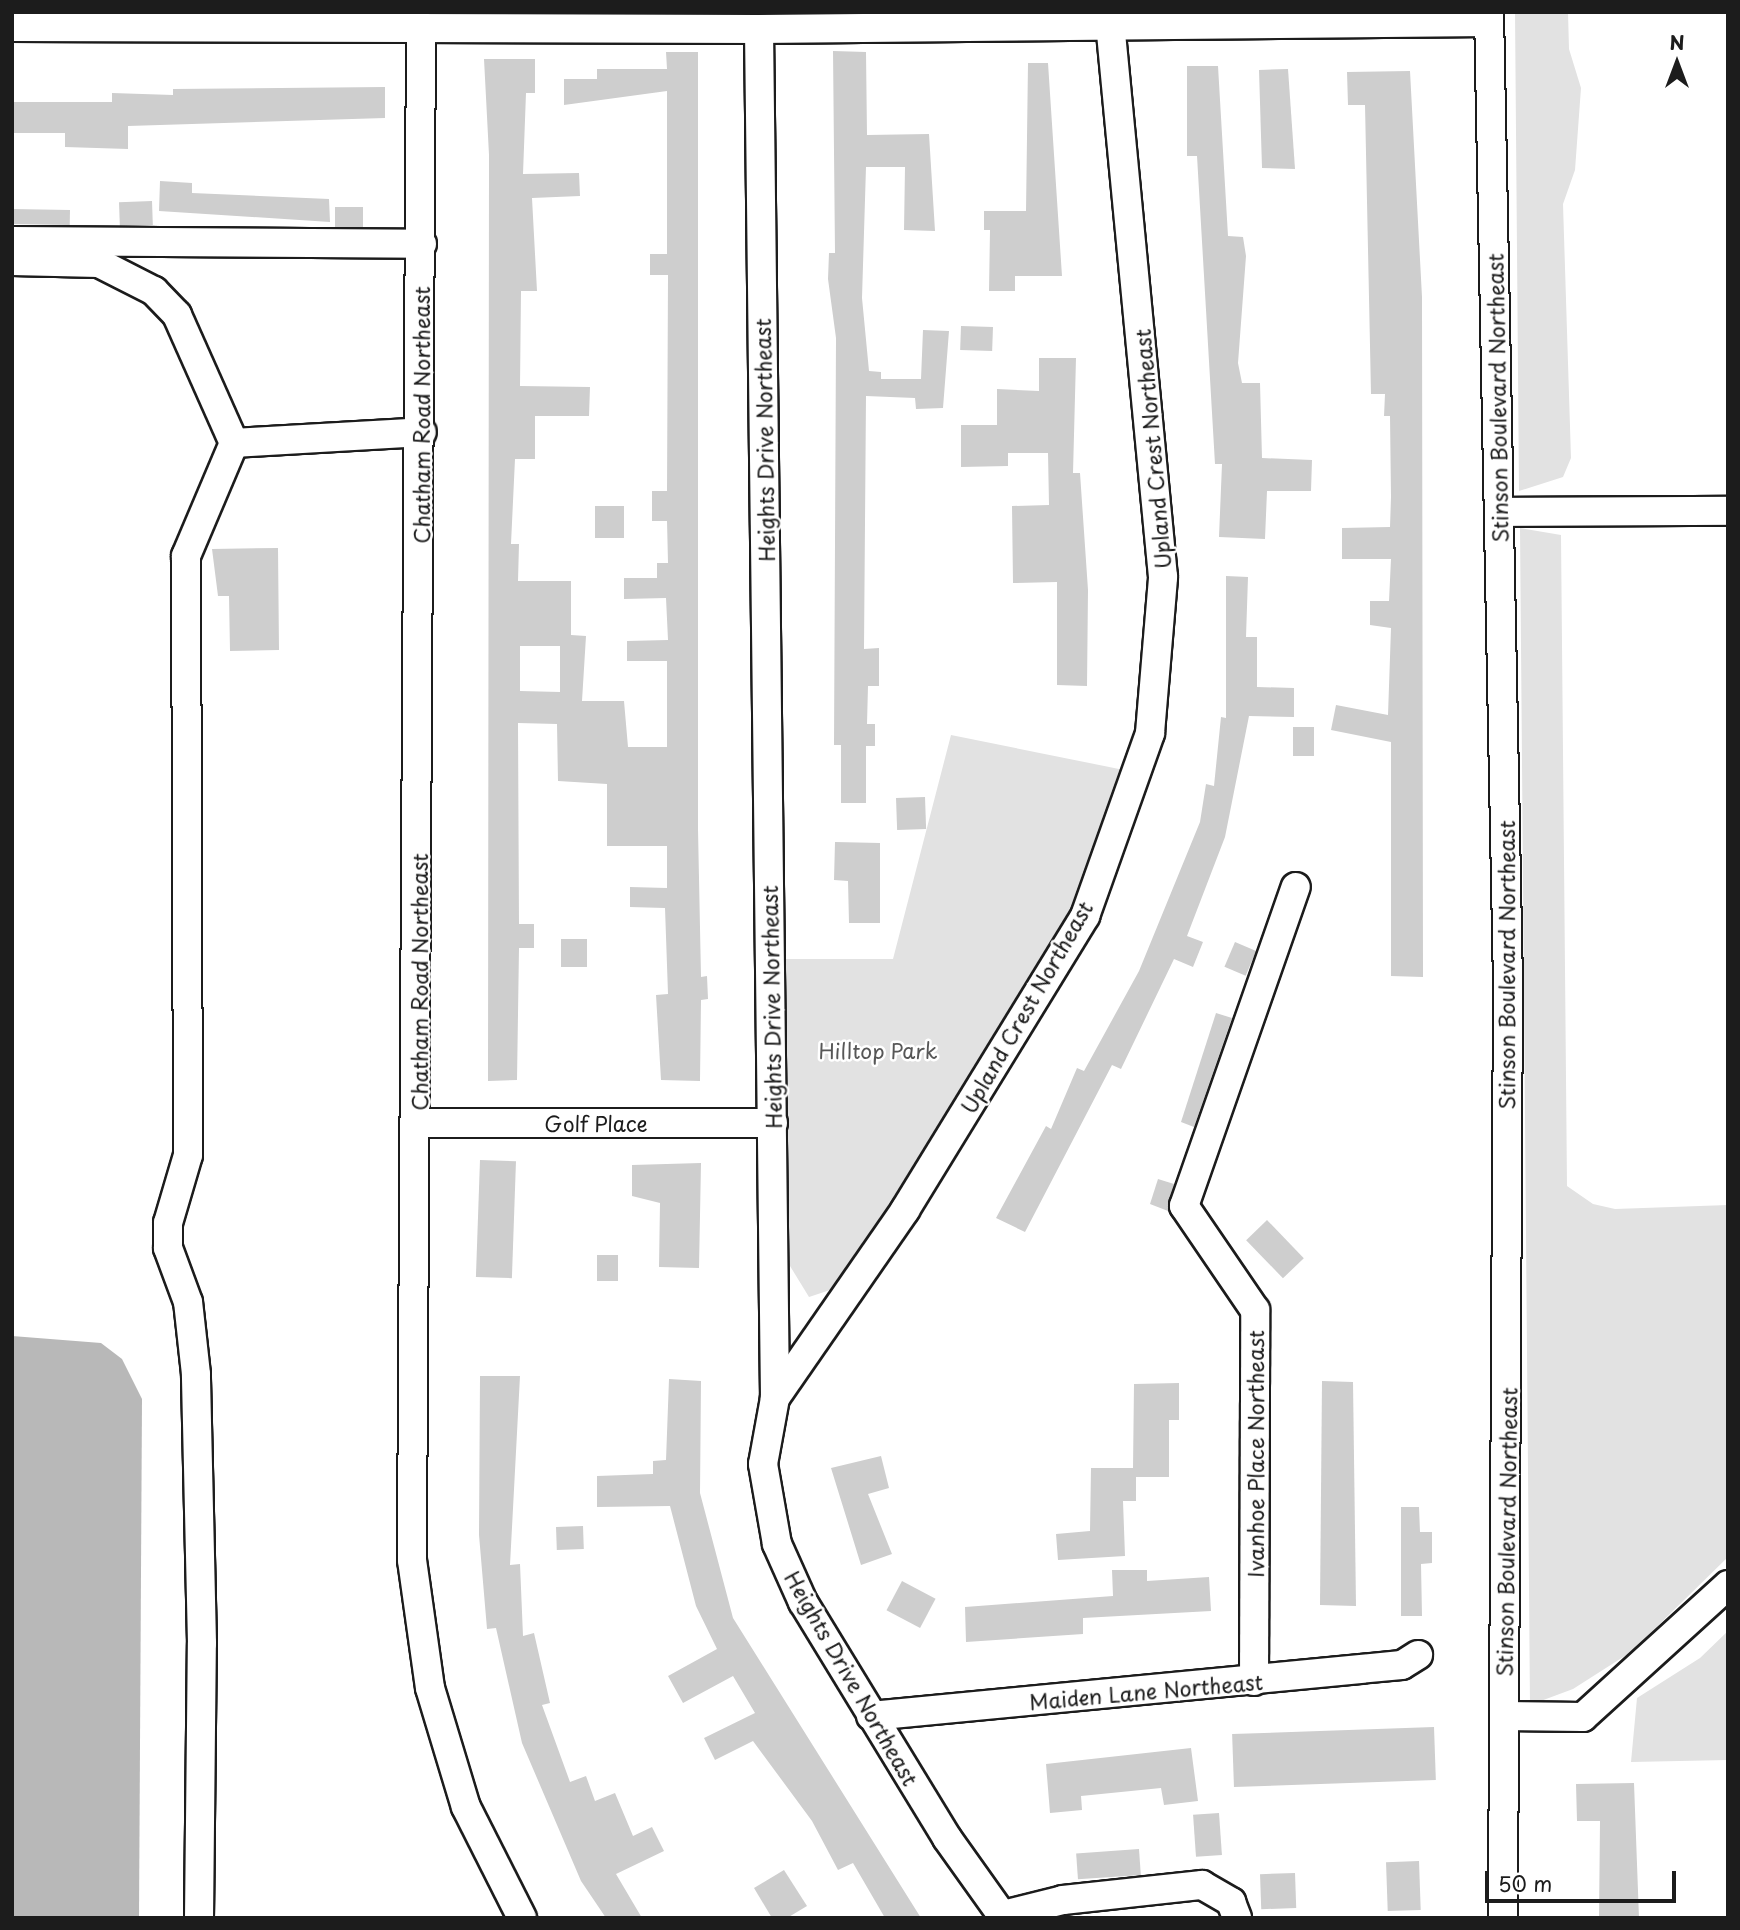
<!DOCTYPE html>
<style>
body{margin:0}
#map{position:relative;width:1740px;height:1930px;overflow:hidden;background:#fff;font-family:"Playpen Sans",sans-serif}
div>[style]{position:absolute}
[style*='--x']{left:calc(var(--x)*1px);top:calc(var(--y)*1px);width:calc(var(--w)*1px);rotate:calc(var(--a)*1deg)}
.green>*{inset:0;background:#e2e2e2}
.water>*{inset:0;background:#b8b8b8}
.building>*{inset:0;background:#cecece;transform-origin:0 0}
.roads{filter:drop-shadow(2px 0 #1c1c1c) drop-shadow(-2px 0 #1c1c1c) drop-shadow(0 2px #1c1c1c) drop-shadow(0 -2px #1c1c1c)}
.minor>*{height:28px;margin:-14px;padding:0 14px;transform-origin:14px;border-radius:14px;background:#fff}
span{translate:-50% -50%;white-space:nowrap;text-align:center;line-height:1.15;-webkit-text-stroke:5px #fff;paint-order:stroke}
.street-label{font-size:21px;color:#1c1c1c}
.park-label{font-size:21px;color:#575757}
.frame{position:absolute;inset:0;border:14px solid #1c1c1c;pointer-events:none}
.north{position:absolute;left:1642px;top:28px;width:70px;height:70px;-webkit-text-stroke:5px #fff;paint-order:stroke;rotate:0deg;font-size:19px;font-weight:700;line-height:28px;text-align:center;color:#1c1c1c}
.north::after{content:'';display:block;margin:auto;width:24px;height:32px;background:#1c1c1c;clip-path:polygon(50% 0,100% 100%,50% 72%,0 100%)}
.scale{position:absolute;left:1485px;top:1871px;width:191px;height:32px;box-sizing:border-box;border:4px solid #1c1c1c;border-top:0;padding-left:9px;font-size:21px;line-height:24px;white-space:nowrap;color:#1c1c1c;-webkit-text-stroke:5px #fff;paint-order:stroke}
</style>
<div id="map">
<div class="green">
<i style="clip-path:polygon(1515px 12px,1568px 12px,1569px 49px,1581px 88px,1575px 170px,1563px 204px,1571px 458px,1563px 477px,1519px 491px)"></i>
<i style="clip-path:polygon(1520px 528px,1561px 535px,1567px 1186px,1593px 1204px,1615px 1209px,1728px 1205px,1728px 1557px,1631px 1652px,1573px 1689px,1530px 1705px)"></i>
<i style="clip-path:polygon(951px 735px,1124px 770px,1072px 906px,839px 1287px,809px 1297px,790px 1266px,783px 959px,893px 959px)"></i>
<i style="clip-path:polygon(1728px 1631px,1728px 1760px,1631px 1762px,1637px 1698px,1700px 1658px)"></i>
</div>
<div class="water">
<i style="clip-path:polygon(12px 1336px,101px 1343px,122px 1359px,142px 1399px,139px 1918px,12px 1918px)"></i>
</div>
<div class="building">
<i style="clip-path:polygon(833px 51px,866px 52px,867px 135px,929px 134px,935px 231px,904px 230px,905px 167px,866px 167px,862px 298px,869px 371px,881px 372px,881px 379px,921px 379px,923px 330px,949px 331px,943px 408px,916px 409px,915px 398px,866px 396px,864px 649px,879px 648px,879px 686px,868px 686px,867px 724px,875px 724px,875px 746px,866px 746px,866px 803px,841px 803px,841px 745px,834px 745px,836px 338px,828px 279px,829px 253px,835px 253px)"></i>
<i style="clip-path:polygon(evenodd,666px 52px,698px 52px,698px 829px,701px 977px,707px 976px,708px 999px,701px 1000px,700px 1081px,661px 1080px,656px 995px,668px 994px,665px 908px,630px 907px,630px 887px,667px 888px,667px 846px,607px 846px,607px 784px,558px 781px,557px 724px,518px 723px,519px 924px,534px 924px,534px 948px,519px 948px,517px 1080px,488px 1081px,489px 155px,484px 59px,535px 59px,535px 93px,526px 93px,523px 174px,579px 173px,580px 196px,532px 198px,537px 291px,521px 291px,520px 386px,590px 387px,589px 416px,535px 416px,535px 459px,515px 459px,511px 544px,519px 544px,518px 581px,571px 581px,571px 635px,586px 636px,582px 701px,624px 701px,628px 747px,667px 747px,667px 661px,627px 661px,627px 641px,668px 640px,666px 598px,624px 599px,624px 578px,657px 578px,657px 563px,668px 563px,667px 521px,652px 521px,652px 491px,667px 491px,668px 275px,650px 275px,650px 254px,667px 254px,667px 91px,564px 105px,564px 79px,597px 79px,597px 69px,667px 69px,666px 52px,520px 646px,560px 646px,560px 692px,520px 691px,520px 646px)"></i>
<i style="clip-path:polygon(1028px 63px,1048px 63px,1062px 276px,1015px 276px,1015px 291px,989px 291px,990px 230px,984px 230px,984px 211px,1026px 211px)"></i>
<i style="clip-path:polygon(1187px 66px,1218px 66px,1228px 236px,1243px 237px,1246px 256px,1238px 363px,1242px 383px,1260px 383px,1262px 458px,1312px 460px,1311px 491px,1267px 491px,1265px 539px,1219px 537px,1222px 464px,1215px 464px,1197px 156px,1187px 156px)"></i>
<i style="clip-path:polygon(1288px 69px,1295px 169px,1262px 168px,1259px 70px)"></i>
<i style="clip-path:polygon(1410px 71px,1422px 297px,1423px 977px,1391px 976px,1391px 742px,1331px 730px,1336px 705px,1388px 715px,1391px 628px,1370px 625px,1370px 601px,1389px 601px,1391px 559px,1342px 559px,1342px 528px,1390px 527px,1391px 497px,1390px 416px,1384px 416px,1385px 394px,1371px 394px,1365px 105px,1348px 105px,1347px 72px)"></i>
<i style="clip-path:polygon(385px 87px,385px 118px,128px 126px,128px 149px,65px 147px,65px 133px,12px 133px,12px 102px,112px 102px,112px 93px,173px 95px,173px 89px)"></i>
<i style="clip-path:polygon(160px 181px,192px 183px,192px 193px,329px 199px,330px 222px,159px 211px)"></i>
<i style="left:152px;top:201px;width:24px;height:33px;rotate:88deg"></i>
<i style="left:363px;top:207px;width:20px;height:28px;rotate:90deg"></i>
<i style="left:12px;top:209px;width:58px;height:15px;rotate:1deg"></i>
<i style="left:961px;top:326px;width:32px;height:24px;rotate:2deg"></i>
<i style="clip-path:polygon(1039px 358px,1076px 358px,1073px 473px,1080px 473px,1088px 590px,1087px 686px,1057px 685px,1057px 582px,1013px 583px,1012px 506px,1049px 505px,1048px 453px,1008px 453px,1008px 466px,961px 467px,961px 425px,997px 425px,997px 389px,1039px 391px)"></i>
<i style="left:624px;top:506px;width:32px;height:29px;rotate:90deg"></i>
<i style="clip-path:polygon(278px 548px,279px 650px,230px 651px,229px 596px,218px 596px,212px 549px)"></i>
<i style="clip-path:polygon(1226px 576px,1248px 577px,1246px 637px,1257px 637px,1257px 687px,1294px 688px,1294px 717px,1249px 716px,1225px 837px,1187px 936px,1203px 942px,1193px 967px,1174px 959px,1121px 1069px,1112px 1065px,1025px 1232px,996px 1218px,1046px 1126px,1051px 1129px,1077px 1068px,1084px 1071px,1139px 971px,1200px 822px,1206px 784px,1214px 786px,1221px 717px,1226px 718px)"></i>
<i style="left:1293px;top:727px;width:21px;height:29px"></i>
<i style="left:925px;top:797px;width:32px;height:29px;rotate:88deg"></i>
<i style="clip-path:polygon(835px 842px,880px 843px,880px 923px,849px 923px,848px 881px,834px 880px)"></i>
<i style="left:561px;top:939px;width:26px;height:28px"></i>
<i style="left:1235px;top:942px;width:23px;height:27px;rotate:23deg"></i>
<i style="clip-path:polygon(1216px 1013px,1232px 1018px,1194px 1127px,1181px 1122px)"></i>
<i style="left:480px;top:1160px;width:36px;height:117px;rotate:2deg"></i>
<i style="clip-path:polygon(701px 1163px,699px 1268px,659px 1267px,660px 1203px,632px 1196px,632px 1165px)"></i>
<i style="clip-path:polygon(1158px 1179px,1174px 1184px,1168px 1211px,1150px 1204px)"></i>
<i style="left:1267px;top:1220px;width:53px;height:29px;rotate:46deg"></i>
<i style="left:597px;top:1255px;width:21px;height:26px"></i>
<i style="clip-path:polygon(480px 1376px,520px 1376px,510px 1565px,520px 1564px,523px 1636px,534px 1633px,550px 1703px,542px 1705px,570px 1782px,586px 1776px,595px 1801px,615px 1793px,633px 1836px,652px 1827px,664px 1851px,616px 1874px,642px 1918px,606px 1918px,581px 1881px,522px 1743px,496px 1628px,487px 1629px,479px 1535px)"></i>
<i style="clip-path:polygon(669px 1379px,701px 1381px,700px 1493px,733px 1618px,921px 1918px,885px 1918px,853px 1863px,838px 1870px,812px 1821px,753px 1741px,715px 1760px,704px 1738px,755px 1713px,733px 1676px,683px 1703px,668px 1676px,717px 1649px,696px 1606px,670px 1506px,597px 1507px,597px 1476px,653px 1474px,653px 1461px,666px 1460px)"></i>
<i style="clip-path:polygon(1322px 1381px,1353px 1382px,1356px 1606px,1320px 1605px)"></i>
<i style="clip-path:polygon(1179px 1383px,1179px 1420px,1169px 1420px,1169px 1477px,1136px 1477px,1136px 1501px,1123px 1501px,1125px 1556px,1058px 1560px,1056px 1534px,1090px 1531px,1091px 1468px,1133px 1468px,1134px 1384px)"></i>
<i style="clip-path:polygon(881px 1456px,889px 1488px,868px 1494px,892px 1554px,861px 1565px,831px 1468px)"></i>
<i style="clip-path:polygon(1401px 1507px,1419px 1507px,1420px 1532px,1432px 1532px,1432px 1563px,1421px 1564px,1422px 1616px,1401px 1616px)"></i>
<i style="left:583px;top:1526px;width:23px;height:27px;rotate:88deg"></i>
<i style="clip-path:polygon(1112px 1570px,1147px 1570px,1147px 1581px,1209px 1577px,1211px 1611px,1083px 1618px,1083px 1634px,966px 1642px,965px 1607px,1113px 1596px)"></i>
<i style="left:902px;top:1581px;width:38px;height:33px;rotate:28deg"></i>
<i style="left:1434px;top:1727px;width:53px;height:202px;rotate:88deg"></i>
<i style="clip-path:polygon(1191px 1748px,1198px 1801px,1164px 1805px,1161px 1788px,1081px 1796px,1082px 1810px,1050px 1813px,1046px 1764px)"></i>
<i style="clip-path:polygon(1634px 1783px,1639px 1918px,1599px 1918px,1600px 1821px,1577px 1821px,1576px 1784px)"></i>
<i style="left:1219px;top:1813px;width:42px;height:26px;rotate:86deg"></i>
<i style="left:1139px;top:1849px;width:26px;height:63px;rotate:86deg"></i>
<i style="left:1419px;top:1861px;width:49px;height:33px;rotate:88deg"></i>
<i style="clip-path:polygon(784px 1870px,807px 1906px,787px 1918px,772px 1918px,754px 1888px)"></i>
<i style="left:1295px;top:1873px;width:35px;height:35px;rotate:88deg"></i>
</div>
<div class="roads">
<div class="minor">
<i style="--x:1489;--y:12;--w:972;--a:88.88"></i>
<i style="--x:1508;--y:984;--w:934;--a:90.31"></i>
<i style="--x:421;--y:26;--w:1534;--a:90.34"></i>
<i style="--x:412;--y:1560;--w:129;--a:82"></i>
<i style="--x:430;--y:1688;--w:124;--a:73.2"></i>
<i style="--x:466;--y:1807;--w:124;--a:63.2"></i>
<i style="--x:12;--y:27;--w:747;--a:0.15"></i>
<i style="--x:759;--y:29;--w:730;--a:-0.55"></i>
<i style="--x:759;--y:29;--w:1369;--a:89.33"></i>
<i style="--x:775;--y:1398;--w:67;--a:100.3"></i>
<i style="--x:763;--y:1464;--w:81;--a:80.1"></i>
<i style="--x:777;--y:1544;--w:64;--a:65.9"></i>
<i style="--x:803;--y:1602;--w:276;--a:58.6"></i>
<i style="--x:947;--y:1838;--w:98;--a:54.5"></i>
<i style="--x:12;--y:241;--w:410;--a:0.4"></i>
<i style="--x:12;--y:261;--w:87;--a:1.3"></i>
<i style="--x:99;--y:263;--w:62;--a:27"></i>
<i style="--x:154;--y:291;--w:33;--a:46"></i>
<i style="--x:177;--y:315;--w:140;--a:66"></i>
<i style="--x:1499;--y:512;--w:229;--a:-0.3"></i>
<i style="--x:418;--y:1123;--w:355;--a:0"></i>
<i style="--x:775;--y:1398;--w:229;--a:-55.3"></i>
<i style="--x:905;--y:1210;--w:345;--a:-58.5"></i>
<i style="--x:1085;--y:916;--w:194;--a:-70.4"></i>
<i style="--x:1150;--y:733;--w:157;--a:-85.2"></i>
<i style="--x:1163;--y:577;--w:568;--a:-95.46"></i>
<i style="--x:1254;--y:1681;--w:371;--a:-89.8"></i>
<i style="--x:1255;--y:1310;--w:126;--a:-124.3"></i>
<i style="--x:1184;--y:1206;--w:338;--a:-70.7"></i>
<i style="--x:871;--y:1716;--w:533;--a:-5.49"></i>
<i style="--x:1402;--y:1665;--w:19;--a:-32"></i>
<i style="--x:1504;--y:1716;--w:79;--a:0.7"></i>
<i style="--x:1583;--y:1717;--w:196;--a:-42.3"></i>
<i style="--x:1003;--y:1915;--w:62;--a:-14"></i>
<i style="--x:1063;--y:1900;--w:140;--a:-6.2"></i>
<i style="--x:1202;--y:1885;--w:34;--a:30"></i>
<i style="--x:1231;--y:1902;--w:17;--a:69"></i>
<i style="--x:199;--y:1918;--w:275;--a:-89.4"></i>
<i style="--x:202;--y:1643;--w:269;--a:-91.3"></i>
<i style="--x:196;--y:1374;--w:72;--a:-96.3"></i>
<i style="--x:188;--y:1302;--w:58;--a:-110.3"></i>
<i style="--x:168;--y:1248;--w:25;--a:-90"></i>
<i style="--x:168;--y:1223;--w:71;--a:-73.6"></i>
<i style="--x:188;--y:1155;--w:599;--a:-90.19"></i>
<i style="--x:186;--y:556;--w:123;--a:-67"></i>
<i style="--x:234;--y:443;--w:188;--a:-3.3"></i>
</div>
</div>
<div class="street-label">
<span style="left:1497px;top:398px;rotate:-91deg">Stinson Boulevard Northeast</span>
<span style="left:421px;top:415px;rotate:-90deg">Chatham Road Northeast</span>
<span style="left:764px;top:440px;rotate:-91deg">Heights Drive Northeast</span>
<span style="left:1152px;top:449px;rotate:-95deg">Upland Crest Northeast</span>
<span style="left:1506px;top:965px;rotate:-90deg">Stinson Boulevard Northeast</span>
<span style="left:419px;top:982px;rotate:-90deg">Chatham Road Northeast</span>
<span style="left:771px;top:1007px;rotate:-91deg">Heights Drive Northeast</span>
<span style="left:1026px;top:1007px;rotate:-60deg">Upland Crest Northeast</span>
<span style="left:596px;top:1123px">Golf Place</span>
<span style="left:1255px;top:1454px;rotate:-90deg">Ivanhoe Place Northeast</span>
<span style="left:1506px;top:1532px;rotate:-89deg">Stinson Boulevard Northeast</span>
<span style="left:852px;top:1678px;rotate:60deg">Heights Drive Northeast</span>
<span style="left:1146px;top:1691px;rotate:-5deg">Maiden Lane Northeast</span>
</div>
<div class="park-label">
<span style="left:878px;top:1050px">Hilltop Park</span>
</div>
<div class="frame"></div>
<div class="north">N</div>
<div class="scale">50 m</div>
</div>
